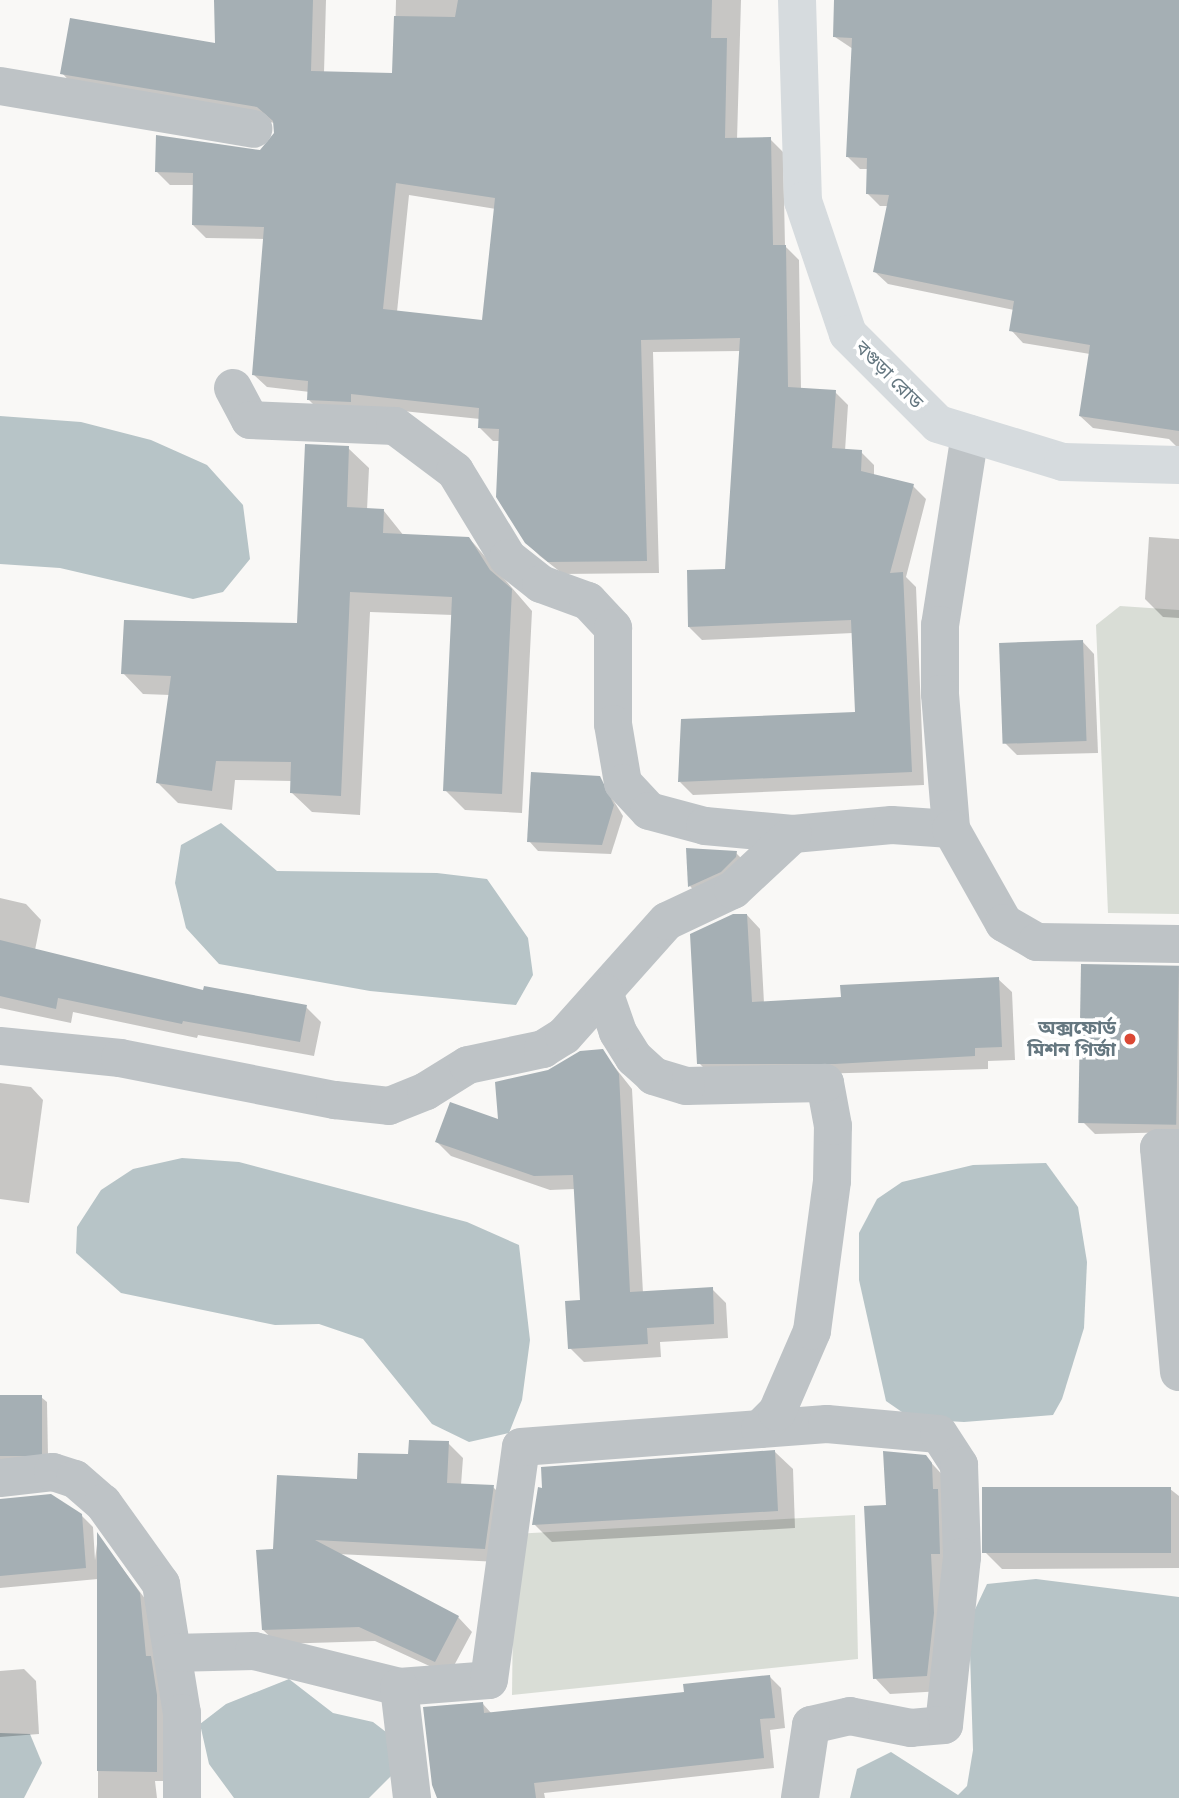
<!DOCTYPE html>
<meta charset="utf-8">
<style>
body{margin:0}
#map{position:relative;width:1179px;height:1798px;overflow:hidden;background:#f9f8f6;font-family:Helvetica,"Noto Sans Bengali",sans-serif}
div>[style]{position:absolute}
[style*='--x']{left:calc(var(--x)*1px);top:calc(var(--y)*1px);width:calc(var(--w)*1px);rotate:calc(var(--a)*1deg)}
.green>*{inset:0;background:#d9ddd6}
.water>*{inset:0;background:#b7c4c7}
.shadow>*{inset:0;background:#0003}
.building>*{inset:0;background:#a5afb4;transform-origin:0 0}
.minor>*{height:38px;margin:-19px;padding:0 19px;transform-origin:19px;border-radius:19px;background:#bec3c6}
.major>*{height:38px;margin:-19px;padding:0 19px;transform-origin:19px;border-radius:19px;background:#d6dbde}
.dots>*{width:19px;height:19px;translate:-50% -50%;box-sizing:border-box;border:4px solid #fff;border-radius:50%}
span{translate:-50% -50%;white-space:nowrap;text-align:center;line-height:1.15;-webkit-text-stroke:7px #fff;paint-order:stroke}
.street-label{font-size:19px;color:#657780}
.poi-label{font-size:19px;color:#657780;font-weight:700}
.right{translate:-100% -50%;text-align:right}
</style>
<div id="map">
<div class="green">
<i style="clip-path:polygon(1120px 606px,1179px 610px,1179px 914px,1108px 913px,1096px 625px)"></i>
<i style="clip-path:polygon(855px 1515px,858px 1659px,512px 1695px,514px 1534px)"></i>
</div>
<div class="water">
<i style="clip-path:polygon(0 416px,81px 422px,151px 440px,207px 465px,243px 505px,250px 559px,223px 592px,193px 599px,60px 568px,0 564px)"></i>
<i style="clip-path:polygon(221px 823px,277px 871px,437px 873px,487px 879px,528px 938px,533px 975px,516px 1005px,370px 991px,219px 964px,186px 928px,175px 883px,181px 845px)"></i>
<i style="clip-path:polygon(182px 1158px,239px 1162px,467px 1222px,519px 1245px,530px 1340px,522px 1400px,509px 1433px,469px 1442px,432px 1424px,363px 1339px,319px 1324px,275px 1325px,121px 1293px,76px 1253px,77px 1227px,101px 1190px,133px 1169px)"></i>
<i style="clip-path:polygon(1046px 1163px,1078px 1207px,1087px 1262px,1084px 1328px,1062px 1399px,1053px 1415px,964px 1422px,912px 1419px,886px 1401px,859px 1280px,859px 1233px,877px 1199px,902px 1182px,973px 1165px)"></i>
<i style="clip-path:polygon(1036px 1579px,1179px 1597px,1179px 1798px,850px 1798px,857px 1769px,891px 1752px,958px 1795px,967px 1786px,973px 1750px,969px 1622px,987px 1584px)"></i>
<i style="clip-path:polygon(289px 1679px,333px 1713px,373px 1722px,399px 1742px,398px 1769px,369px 1798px,234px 1798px,209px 1764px,200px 1724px,226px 1704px)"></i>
<i style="clip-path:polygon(0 1733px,30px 1734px,42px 1763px,24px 1798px,0 1798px)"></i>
</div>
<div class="shadow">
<i style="clip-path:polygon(evenodd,216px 0,326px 0,324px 73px,394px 75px,396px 0,741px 0,737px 140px,770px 139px,783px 152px,785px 246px,799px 260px,801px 390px,835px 392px,848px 405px,845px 451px,861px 452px,874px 465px,874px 476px,913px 486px,926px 499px,906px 577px,916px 587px,924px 785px,693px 795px,680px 782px,857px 714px,853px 633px,702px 640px,689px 627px,727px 570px,741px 351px,653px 352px,659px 573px,563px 574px,540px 556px,526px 542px,500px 441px,493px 441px,480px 428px,480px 419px,364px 407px,322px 413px,309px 400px,310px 392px,267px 387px,253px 374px,265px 239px,206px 238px,193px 225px,194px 185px,170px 185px,157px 172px,261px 152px,276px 134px,275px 123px,75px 87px,62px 73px,217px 45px,216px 0,409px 195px,496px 209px,484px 322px,397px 312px,409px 195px)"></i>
<i style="clip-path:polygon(836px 0,1179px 0,1179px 449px,1169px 439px,1093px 428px,1080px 416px,1090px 354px,1023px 343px,1011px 330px,1014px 310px,888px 284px,875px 272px,888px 206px,880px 206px,867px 193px,868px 169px,860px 169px,847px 156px,853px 49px,835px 37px)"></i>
<i style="clip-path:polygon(348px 448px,369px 468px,367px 510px,384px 511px,404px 536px,469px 538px,532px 611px,522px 813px,465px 810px,445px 790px,453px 615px,370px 612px,360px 815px,312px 812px,291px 792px,292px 781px,235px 780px,232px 810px,178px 803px,158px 783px,170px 695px,143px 694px,123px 673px,299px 625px)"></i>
<i style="clip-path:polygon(1149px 537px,1179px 539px,1179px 618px,1163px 617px,1145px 599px)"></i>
<i style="clip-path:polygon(1082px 641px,1094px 654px,1098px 753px,1017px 755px,1005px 743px)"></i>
<i style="clip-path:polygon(599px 777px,623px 816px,611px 854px,538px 851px,529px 841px)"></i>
<i style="clip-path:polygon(736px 853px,741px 858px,726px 877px,695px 892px,690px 886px)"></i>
<i style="clip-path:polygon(0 898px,26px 904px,41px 920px,35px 950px,204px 992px,306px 1007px,321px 1022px,314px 1056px,198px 1035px,197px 1038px,73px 1012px,71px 1023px,0 1008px)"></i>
<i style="clip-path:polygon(747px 915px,760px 929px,764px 1003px,843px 998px,998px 979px,1012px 992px,1015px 1060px,988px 1061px,988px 1069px,713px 1077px,699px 1063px)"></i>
<i style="clip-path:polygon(1179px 968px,1179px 1132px,1095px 1134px,1083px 1122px)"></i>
<i style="clip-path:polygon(602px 1051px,632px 1089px,643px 1293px,712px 1289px,726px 1303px,728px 1338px,660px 1342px,661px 1357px,584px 1362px,570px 1348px,582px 1302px,575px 1189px,550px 1190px,451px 1156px,437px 1142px,499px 1121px,549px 1072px)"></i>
<i style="clip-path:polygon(0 1083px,31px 1087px,43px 1100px,29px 1203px,0 1199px)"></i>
<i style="clip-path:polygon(0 1397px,41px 1397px,47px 1402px,48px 1457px,0 1465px)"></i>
<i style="clip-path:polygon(448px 1443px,463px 1458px,461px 1485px,493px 1487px,507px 1501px,499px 1562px,338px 1554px,458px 1617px,472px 1632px,449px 1675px,375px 1641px,278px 1644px,263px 1630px,275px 1551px,359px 1480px)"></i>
<i style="clip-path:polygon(775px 1452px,793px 1469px,795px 1528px,552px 1542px,534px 1524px)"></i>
<i style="clip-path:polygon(926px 1457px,947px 1480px,943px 1691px,890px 1694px,875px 1678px,888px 1507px)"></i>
<i style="clip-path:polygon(1170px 1489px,1179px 1496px,1179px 1568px,1002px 1569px,986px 1553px)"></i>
<i style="clip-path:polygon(0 1505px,81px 1515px,93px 1527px,95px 1560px,98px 1536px,149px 1604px,166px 1706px,166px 1781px,155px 1781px,157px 1798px,98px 1798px,98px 1579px,0 1588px)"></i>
<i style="clip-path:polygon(24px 1669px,36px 1681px,39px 1734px,0 1737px,0 1671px)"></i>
<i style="clip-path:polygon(770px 1677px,781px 1688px,785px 1728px,770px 1730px,774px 1768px,544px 1793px,545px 1798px,438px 1798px,483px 1704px,492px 1714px,685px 1694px)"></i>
</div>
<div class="building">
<i style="clip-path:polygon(evenodd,214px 0,313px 0,311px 71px,392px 73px,394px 16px,455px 17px,458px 0,712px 0,711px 38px,727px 38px,725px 138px,771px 137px,773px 245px,786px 245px,788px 387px,836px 390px,832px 448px,862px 450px,861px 471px,914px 484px,890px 573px,903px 572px,912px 772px,678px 782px,681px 719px,855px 712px,851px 620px,688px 627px,687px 570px,725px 569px,740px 338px,641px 340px,647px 561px,548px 562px,525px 543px,496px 497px,499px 429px,478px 428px,479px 408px,351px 394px,351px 402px,307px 400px,308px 381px,252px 375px,264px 227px,192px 225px,193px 173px,155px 172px,156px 135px,260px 150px,274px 133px,273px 121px,257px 107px,60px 74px,70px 18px,215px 43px,214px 0,396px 183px,495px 198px,482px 320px,383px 309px,396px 183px)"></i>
<i style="clip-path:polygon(834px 0,1179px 0,1179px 431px,1079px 416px,1090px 345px,1009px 331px,1014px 301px,873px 272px,889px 195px,866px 194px,867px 158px,846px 157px,852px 38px,833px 37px)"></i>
<i style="clip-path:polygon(305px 444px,349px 446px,347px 507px,384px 509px,383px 533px,469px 537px,490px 570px,512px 589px,502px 794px,443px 791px,452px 597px,350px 592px,341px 796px,290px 793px,291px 762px,216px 761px,212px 791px,156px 783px,171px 676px,121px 674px,124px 620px,297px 623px)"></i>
<i style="left:1083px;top:640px;width:101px;height:84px;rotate:88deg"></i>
<i style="clip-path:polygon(531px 772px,600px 776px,614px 805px,602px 845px,527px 842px)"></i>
<i style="clip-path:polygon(686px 848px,737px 851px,736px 857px,721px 872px,688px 887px)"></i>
<i style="clip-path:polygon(733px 914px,747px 914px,752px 1002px,841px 997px,840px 985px,999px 977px,1002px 1047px,975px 1048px,975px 1056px,835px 1064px,697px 1064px,690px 934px)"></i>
<i style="clip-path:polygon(0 940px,203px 990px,204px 986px,307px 1005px,300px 1042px,183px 1021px,182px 1024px,58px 998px,56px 1009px,0 996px)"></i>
<i style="left:1081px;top:964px;width:98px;height:159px;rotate:1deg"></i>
<i style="clip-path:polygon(603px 1049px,619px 1074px,630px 1292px,713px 1287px,714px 1324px,647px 1328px,648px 1344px,568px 1349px,565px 1301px,580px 1300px,573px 1175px,534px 1176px,435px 1142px,450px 1102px,498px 1119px,495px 1082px,548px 1070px,580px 1051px)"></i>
<i style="left:0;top:1395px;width:42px;height:61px"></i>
<i style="clip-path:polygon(409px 1440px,449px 1441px,447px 1483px,494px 1485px,485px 1549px,315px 1540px,459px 1616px,435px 1662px,359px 1627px,262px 1630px,256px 1550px,273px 1549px,277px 1475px,357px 1479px,358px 1453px,408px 1454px)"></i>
<i style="clip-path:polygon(775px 1450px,778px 1511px,532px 1525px,538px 1487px,542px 1488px,541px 1467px)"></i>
<i style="clip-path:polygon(883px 1451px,926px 1455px,932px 1463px,933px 1489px,938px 1489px,940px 1554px,931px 1554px,934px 1613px,927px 1676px,873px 1679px,864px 1506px,886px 1505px)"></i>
<i style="left:1171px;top:1487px;width:66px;height:189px;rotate:90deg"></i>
<i style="clip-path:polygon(51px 1494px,82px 1514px,86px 1568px,0 1576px,0 1499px)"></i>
<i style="clip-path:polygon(97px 1532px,140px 1593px,146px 1656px,151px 1656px,157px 1695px,157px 1772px,97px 1771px)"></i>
<i style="clip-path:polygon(770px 1675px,775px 1718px,760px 1719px,764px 1758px,534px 1783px,536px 1798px,437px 1798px,432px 1785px,423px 1707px,483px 1702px,484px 1713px,684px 1692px,683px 1684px)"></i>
</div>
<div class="minor">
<i style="--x:0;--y:86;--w:257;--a:9.6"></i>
<i style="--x:233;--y:388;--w:36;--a:62"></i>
<i style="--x:250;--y:420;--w:145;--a:2.4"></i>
<i style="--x:395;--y:426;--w:75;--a:36.9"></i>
<i style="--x:455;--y:471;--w:102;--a:58.7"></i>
<i style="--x:508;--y:558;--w:42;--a:38.2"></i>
<i style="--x:541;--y:584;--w:50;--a:19.9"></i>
<i style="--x:588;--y:601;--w:37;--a:47"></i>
<i style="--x:613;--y:628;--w:96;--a:90"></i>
<i style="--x:613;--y:724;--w:60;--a:80.4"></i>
<i style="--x:623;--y:783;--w:38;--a:47"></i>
<i style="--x:649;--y:811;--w:58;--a:15"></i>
<i style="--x:705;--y:826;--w:88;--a:5.2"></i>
<i style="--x:793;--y:834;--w:99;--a:-5.2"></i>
<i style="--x:892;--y:825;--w:59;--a:3.9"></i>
<i style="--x:970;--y:434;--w:193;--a:98.9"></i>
<i style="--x:940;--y:625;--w:69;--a:90"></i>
<i style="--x:940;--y:694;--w:135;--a:85.3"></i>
<i style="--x:951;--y:829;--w:108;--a:60.6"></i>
<i style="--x:1004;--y:923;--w:38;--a:30"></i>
<i style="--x:1037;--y:942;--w:142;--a:0.8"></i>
<i style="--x:0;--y:1046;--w:121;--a:5.7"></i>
<i style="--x:120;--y:1058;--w:219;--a:11.1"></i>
<i style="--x:335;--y:1100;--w:54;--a:6.3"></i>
<i style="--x:389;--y:1106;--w:40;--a:-22"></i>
<i style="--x:426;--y:1091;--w:49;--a:-31.8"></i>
<i style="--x:468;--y:1065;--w:77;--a:-12"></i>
<i style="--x:543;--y:1049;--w:25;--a:-32"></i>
<i style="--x:564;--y:1036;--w:154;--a:-48.2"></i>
<i style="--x:667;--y:921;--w:73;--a:-25.2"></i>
<i style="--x:733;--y:890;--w:82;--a:-43"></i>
<i style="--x:1179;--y:1148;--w:20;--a:180"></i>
<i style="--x:1159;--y:1148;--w:225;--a:84.9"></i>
<i style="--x:760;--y:1429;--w:67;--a:-4.3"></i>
<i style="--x:827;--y:1424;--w:112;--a:5.1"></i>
<i style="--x:939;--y:1434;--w:37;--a:57"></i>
<i style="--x:959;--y:1465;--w:92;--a:88.1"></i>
<i style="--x:962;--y:1557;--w:169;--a:96.1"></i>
<i style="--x:944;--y:1725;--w:33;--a:175"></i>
<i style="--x:911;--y:1728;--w:62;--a:-168.9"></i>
<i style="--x:850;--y:1716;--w:40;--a:167"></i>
<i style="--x:811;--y:1725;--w:74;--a:98.6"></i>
<i style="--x:0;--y:1478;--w:53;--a:-6.5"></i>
<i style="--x:53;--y:1472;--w:23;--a:18"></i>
<i style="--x:75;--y:1479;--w:37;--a:41"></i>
<i style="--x:103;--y:1503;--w:100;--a:54.4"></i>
<i style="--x:161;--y:1584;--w:131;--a:80.8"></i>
<i style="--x:182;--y:1713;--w:85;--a:90"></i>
<i style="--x:172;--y:1653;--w:82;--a:-1.4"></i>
<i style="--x:254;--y:1651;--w:149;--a:13.9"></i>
<i style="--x:399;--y:1687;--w:90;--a:-4.4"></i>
<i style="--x:489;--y:1680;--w:235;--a:-82.2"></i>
<i style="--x:521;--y:1447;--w:240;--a:-4.3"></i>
<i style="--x:760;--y:1429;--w:24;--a:-45"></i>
<i style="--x:777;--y:1412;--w:88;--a:-66.6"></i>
<i style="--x:812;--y:1331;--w:151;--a:-82.4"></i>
<i style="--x:832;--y:1181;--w:55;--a:-89"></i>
<i style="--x:833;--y:1126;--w:44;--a:-100.5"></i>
<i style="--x:825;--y:1083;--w:139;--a:178.8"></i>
<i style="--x:686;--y:1086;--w:34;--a:-163"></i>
<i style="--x:654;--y:1076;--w:27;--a:-138"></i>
<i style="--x:634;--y:1058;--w:31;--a:-122"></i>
<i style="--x:618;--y:1032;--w:42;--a:-109.3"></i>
<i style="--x:399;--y:1687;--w:112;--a:83.3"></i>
</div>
<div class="major">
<i style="--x:797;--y:0;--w:201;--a:88.3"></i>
<i style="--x:803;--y:201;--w:140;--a:71.3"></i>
<i style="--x:848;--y:334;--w:127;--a:45"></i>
<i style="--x:938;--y:424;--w:131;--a:16.9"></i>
<i style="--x:1063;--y:462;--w:116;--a:1.5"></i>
</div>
<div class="dots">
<i style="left:1130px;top:1039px;background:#db4834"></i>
</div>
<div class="street-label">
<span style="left:889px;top:375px;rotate:45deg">বগুড়া রোড</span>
</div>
<div class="poi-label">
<span class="right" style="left:1116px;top:1039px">অক্সফোর্ড<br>মিশন গির্জা</span>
</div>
</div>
